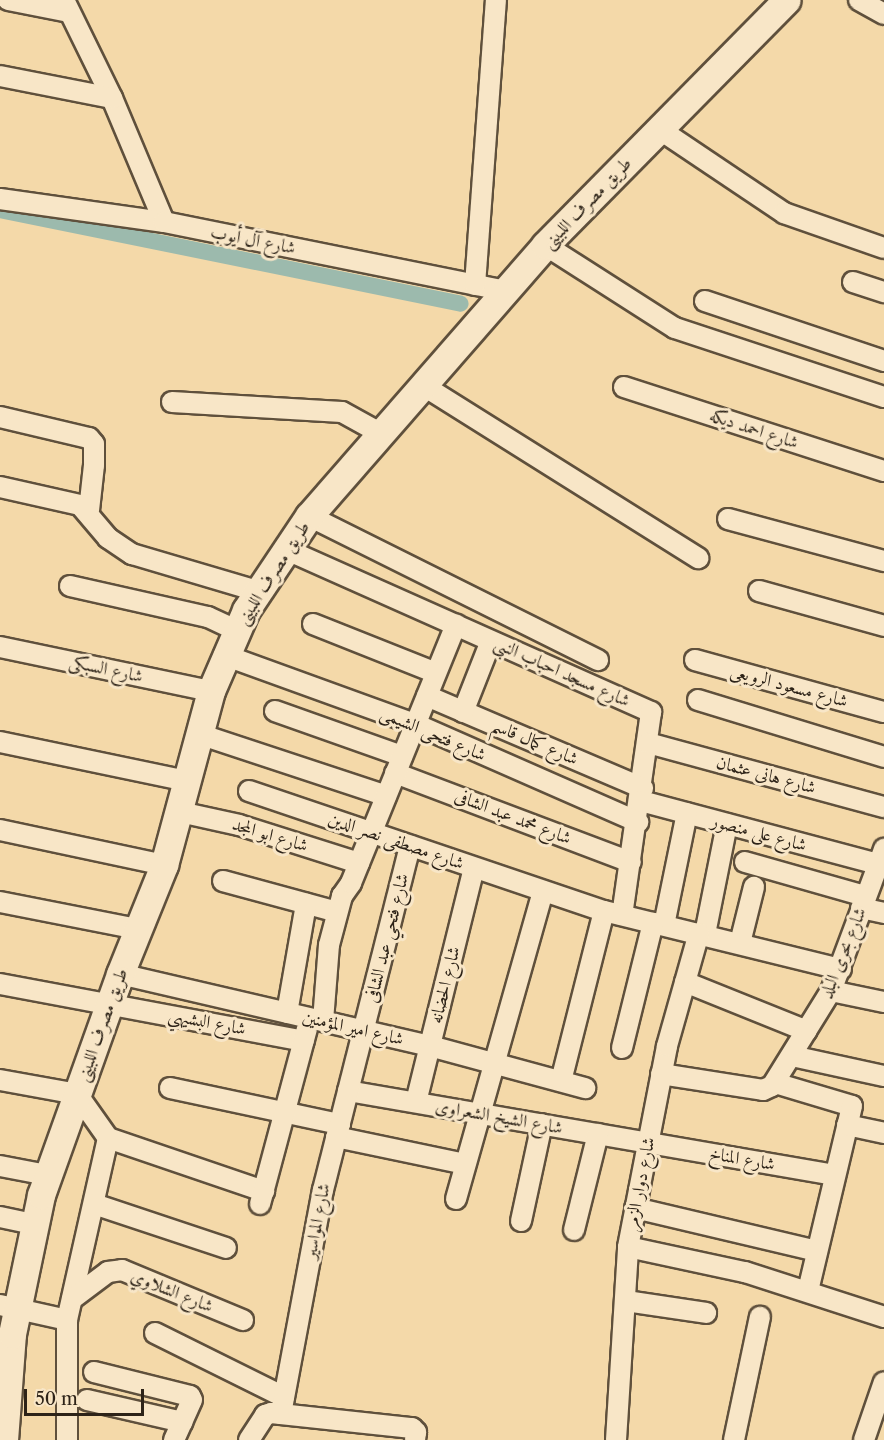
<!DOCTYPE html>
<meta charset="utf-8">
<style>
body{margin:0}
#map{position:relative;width:884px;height:1440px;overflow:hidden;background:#f4d9a9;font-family:"Libre Caslon Text",Amiri,serif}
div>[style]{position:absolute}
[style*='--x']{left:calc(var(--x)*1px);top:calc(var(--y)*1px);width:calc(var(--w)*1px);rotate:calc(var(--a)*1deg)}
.canal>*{height:16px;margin:-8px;padding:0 8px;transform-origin:8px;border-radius:8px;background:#9cbaad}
.roads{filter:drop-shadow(2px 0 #5f503c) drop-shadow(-2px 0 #5f503c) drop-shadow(0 2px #5f503c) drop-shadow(0 -2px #5f503c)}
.street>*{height:20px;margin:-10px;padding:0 10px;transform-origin:10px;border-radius:10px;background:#f8e6c7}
.secondary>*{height:27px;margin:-13.5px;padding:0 13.5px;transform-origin:13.5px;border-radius:13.5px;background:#f8e6c7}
span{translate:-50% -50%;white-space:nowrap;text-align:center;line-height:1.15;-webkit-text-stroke:6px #f8e6c7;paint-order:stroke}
.street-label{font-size:18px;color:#2d2318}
.scale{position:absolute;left:24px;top:1389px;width:120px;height:27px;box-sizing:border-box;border:3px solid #2d2318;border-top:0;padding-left:8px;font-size:18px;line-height:21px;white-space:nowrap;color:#2d2318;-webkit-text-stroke:4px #f8e6c7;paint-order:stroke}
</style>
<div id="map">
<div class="canal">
<i style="--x:0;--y:210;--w:470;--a:11.5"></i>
</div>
<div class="roads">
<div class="street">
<i style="--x:8;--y:0;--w:62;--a:11.1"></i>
<i style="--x:64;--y:0;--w:109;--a:63.9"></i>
<i style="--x:112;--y:98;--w:134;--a:67.2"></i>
<i style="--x:859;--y:0;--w:29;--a:29"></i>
<i style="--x:0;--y:76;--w:114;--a:11.1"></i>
<i style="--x:659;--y:129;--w:151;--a:33.9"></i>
<i style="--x:784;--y:213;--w:106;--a:19.3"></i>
<i style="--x:0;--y:199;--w:166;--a:8"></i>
<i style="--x:164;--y:222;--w:348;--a:11.4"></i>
<i style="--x:545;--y:245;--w:154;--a:32.6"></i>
<i style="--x:675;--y:328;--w:220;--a:18.3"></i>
<i style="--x:853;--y:282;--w:33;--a:18"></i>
<i style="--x:475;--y:285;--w:286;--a:-85.8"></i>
<i style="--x:705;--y:301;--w:189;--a:18.5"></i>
<i style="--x:424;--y:386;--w:324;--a:32.1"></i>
<i style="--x:624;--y:387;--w:273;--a:17.9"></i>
<i style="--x:172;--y:402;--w:170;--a:3.4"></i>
<i style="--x:342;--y:412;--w:46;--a:28.8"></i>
<i style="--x:0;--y:417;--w:91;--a:13.3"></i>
<i style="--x:89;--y:438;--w:8;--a:50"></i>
<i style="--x:94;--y:444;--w:21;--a:90"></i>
<i style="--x:94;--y:465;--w:45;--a:96.3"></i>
<i style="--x:0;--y:487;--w:82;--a:12.7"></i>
<i style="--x:80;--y:505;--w:43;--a:49.7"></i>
<i style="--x:108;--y:538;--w:29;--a:34"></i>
<i style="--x:132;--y:554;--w:130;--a:16.5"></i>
<i style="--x:309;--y:516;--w:323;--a:26.5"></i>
<i style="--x:728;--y:519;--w:162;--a:15.1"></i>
<i style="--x:285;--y:549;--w:401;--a:24"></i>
<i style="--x:651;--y:712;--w:205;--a:98.1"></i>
<i style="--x:70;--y:586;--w:141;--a:12.7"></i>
<i style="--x:208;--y:617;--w:31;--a:25"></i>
<i style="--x:759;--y:591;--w:130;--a:15.6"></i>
<i style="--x:313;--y:624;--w:132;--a:21.7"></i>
<i style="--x:0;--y:647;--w:216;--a:11.8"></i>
<i style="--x:224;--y:655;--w:203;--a:19.9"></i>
<i style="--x:415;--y:724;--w:244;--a:23.7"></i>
<i style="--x:695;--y:660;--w:196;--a:15.4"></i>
<i style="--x:427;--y:696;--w:235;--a:23.1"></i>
<i style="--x:698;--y:700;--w:195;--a:17"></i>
<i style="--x:275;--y:711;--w:135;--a:19.5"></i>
<i style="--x:463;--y:712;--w:76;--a:-68.5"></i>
<i style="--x:199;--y:734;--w:197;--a:18.3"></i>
<i style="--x:0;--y:742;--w:191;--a:11.8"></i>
<i style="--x:648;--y:743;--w:245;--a:15.2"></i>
<i style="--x:395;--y:773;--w:252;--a:20.7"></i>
<i style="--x:249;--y:791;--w:375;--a:18.7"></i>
<i style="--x:604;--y:911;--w:244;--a:13.8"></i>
<i style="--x:641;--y:801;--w:245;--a:14.9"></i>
<i style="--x:180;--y:812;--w:60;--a:12.4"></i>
<i style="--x:239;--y:825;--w:126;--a:17.6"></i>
<i style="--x:0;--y:830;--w:168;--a:12"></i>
<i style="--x:745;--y:862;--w:125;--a:15.8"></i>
<i style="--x:223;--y:881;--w:118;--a:15.2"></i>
<i style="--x:0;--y:902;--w:140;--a:11.1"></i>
<i style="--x:861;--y:908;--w:24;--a:12"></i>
<i style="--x:664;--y:925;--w:114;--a:-78.4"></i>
<i style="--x:705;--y:934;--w:112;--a:-78.7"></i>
<i style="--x:740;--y:943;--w:58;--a:-76"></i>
<i style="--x:120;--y:974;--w:318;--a:13.1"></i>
<i style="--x:430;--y:1046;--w:161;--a:15.2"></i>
<i style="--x:685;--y:982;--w:131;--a:21.9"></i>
<i style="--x:0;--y:984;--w:309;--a:10.6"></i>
<i style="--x:831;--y:991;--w:54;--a:11.7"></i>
<i style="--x:287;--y:1013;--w:111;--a:-80.1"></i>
<i style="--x:323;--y:1021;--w:76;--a:-85.5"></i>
<i style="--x:329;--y:945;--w:51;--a:-75.1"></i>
<i style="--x:342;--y:896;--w:16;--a:-55"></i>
<i style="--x:351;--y:883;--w:279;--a:-67.9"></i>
<i style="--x:622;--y:1048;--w:129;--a:-76.1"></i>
<i style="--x:792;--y:1056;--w:94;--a:12.3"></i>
<i style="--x:661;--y:1074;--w:103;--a:8.9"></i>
<i style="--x:763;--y:1090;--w:10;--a:-24"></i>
<i style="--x:772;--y:1086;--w:112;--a:-58.2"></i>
<i style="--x:831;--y:991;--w:152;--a:-69.5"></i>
<i style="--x:0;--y:1080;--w:78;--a:10.3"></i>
<i style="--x:77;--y:1094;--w:54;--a:54.8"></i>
<i style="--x:108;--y:1138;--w:187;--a:102.7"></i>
<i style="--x:67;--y:1320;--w:120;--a:90"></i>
<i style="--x:561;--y:1081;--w:175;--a:-75.8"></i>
<i style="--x:775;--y:1083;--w:80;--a:16.6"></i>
<i style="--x:852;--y:1106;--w:190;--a:103.4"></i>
<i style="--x:170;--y:1088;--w:174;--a:12"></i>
<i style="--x:348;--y:1091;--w:493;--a:9.8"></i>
<i style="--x:416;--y:1102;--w:241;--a:-76.1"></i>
<i style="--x:847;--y:1125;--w:38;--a:12"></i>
<i style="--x:336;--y:1137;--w:132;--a:11.8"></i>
<i style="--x:108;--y:1138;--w:165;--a:18.8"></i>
<i style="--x:0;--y:1166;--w:48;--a:10.8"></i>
<i style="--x:456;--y:1199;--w:320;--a:-74.2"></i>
<i style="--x:94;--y:1204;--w:139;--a:18.4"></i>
<i style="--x:260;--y:1204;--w:181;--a:-75"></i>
<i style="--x:635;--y:1208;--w:187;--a:13.3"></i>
<i style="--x:0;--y:1217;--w:35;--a:12"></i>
<i style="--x:521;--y:1221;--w:99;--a:-77.8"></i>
<i style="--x:574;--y:1230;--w:99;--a:-76"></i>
<i style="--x:628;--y:1247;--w:120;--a:12.1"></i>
<i style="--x:745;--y:1272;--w:146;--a:17.9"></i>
<i style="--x:72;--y:1299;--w:45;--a:-36.9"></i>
<i style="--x:108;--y:1272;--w:14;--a:-8"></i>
<i style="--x:122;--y:1270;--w:131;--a:22.5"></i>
<i style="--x:626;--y:1301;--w:81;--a:8.5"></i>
<i style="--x:0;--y:1305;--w:69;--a:12.6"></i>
<i style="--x:155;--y:1333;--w:144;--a:26.4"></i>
<i style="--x:94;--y:1372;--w:99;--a:14"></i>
<i style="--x:190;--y:1396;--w:4;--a:63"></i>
<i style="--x:192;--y:1400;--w:44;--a:114.2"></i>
<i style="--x:87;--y:1400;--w:98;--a:13"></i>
<i style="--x:281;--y:1414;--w:228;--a:-79.4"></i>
<i style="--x:323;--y:1190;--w:355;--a:-75.8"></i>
<i style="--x:249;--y:1440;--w:30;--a:-57"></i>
<i style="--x:265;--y:1415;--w:6;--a:-18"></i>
<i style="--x:271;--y:1413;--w:142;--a:6.1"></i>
<i style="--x:412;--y:1428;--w:6;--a:45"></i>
<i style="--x:416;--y:1432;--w:8;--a:97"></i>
<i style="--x:616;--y:1440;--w:193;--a:-86.4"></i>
<i style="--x:628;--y:1247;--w:205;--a:-79"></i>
<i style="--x:667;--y:1046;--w:117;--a:-74.2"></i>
<i style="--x:734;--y:1440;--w:126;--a:-78.1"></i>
<i style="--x:864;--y:1440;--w:61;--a:-71"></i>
</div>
<div class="secondary">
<i style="--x:4;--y:1440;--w:106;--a:-85.7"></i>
<i style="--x:12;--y:1334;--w:142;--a:-78.2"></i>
<i style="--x:41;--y:1195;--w:235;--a:-70.3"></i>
<i style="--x:120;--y:974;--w:118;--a:-68"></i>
<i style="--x:164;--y:865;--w:180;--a:-74.9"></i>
<i style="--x:211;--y:691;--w:88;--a:-66.6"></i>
<i style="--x:246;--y:610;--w:113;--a:-56.2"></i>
<i style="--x:309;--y:516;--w:359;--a:-48.9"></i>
<i style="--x:545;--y:245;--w:344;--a:-45.4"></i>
</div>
</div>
<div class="street-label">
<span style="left:587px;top:203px;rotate:-46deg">طريق مصرف اللبينى</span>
<span style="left:253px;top:240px;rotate:11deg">شارع آل أيوب</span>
<span style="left:754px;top:429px;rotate:18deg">شارع احمد ديكه</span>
<span style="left:273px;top:573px;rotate:-57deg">طريق مصرف اللبينى</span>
<span style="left:106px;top:669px;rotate:12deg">شارع السبكى</span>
<span style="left:562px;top:672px;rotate:24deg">شارع مسجد احباب النبى</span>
<span style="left:789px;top:686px;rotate:15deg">شارع مسعود الرويعى</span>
<span style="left:433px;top:734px;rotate:23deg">شارع فتحى الشيمى</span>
<span style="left:535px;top:742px;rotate:23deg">شارع كمال قاسم</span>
<span style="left:766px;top:775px;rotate:15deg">شارع هانى عثمان</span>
<span style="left:513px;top:817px;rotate:21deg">شارع محمد عبد الشافى</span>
<span style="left:759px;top:833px;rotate:15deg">شارع على منصور</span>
<span style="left:270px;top:835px;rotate:17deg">شارع ابو المجد</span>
<span style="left:396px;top:841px;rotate:19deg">شارع مصطفى نصر الدين</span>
<span style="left:387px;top:938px;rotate:-76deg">شارع فتحي عبد الشافى</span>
<span style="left:843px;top:953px;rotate:-68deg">شارع بحرى البلد</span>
<span style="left:445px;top:985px;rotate:-76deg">شارع الحضانه</span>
<span style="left:207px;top:1022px;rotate:11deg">شارع البشيهي</span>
<span style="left:102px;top:1025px;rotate:-70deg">طريق مصرف اللبينى</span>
<span style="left:353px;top:1028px;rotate:13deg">شارع امير المؤمنين</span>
<span style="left:499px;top:1117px;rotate:10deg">شارع الشيخ الشعراوى</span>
<span style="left:742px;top:1159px;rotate:10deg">شارع المناخ</span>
<span style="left:640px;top:1184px;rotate:-79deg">شارع دوار الزمر</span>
<span style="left:317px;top:1221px;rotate:-79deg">شارع المواسير</span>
<span style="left:172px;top:1291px;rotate:22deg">شارع الشلاوي</span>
</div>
<div class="scale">50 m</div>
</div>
